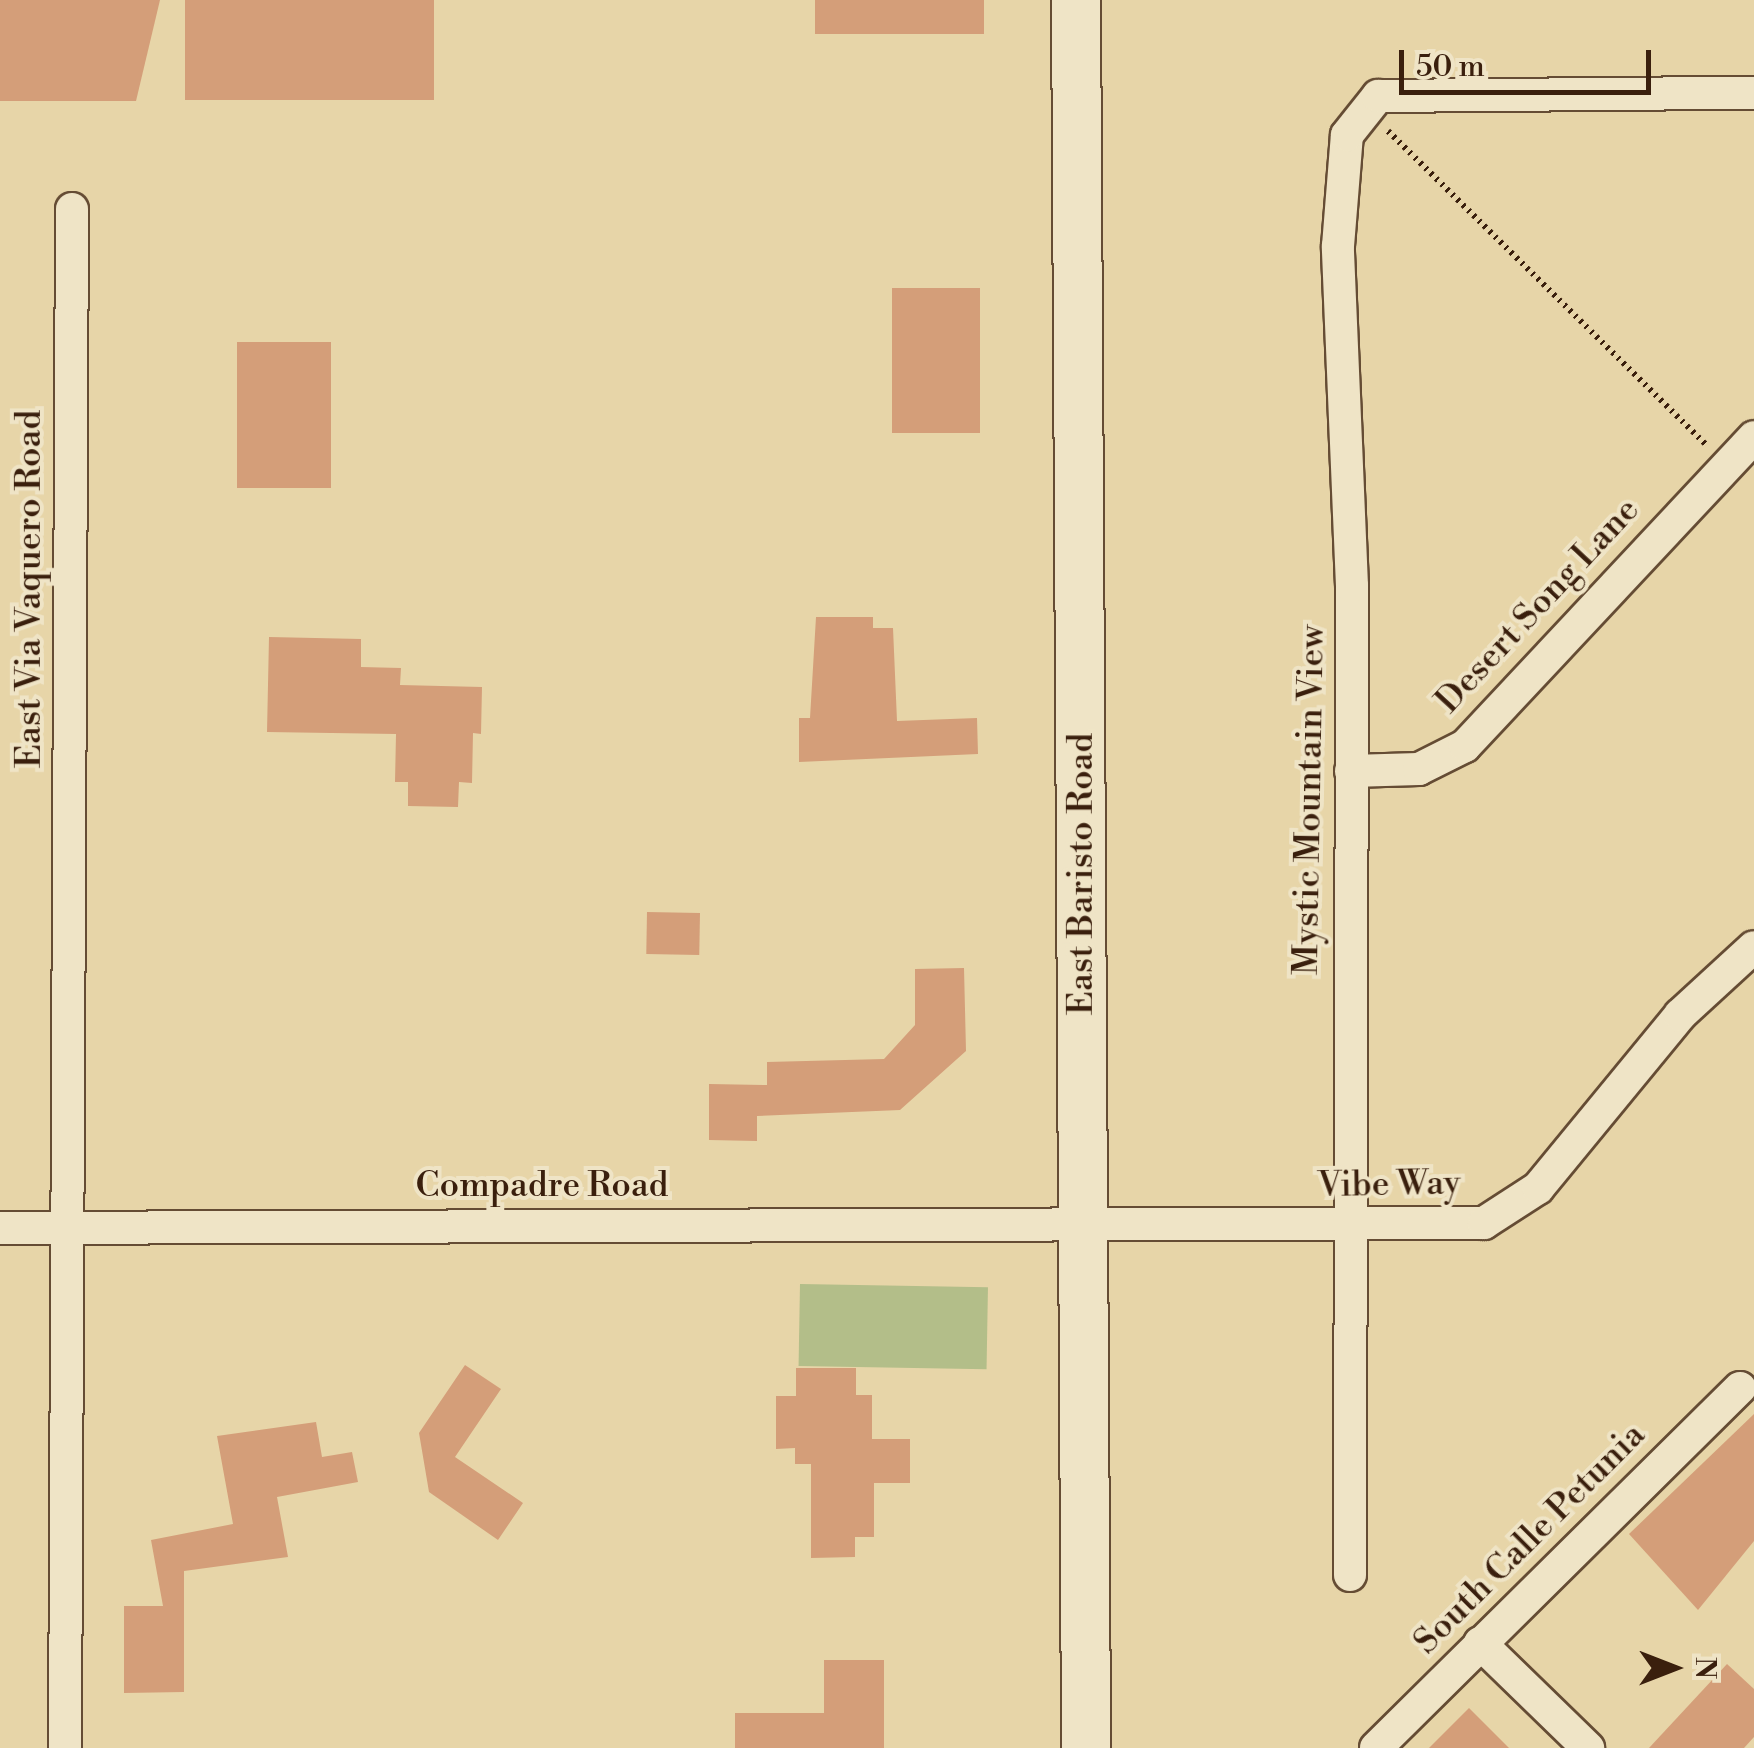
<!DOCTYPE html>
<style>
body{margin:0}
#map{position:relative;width:1754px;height:1748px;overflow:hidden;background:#e7d5a8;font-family:"Libre Bodoni",serif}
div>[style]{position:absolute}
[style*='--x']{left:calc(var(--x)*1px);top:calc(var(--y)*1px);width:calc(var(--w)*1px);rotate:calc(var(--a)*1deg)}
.green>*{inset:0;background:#b3be89;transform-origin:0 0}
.building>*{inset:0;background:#d49e79;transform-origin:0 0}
.path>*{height:6px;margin-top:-3px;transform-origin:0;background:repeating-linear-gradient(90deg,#3a1f0d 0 2.5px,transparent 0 7.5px)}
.roads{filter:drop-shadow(2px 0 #654c34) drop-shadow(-2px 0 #654c34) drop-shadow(0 2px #654c34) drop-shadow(0 -2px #654c34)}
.street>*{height:32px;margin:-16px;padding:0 16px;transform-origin:16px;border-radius:16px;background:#efe4c6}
.secondary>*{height:48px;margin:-24px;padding:0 24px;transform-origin:24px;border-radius:24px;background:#efe4c6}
span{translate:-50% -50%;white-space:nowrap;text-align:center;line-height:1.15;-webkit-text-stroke:8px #efe4c6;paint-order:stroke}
.street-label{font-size:35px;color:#3a1f0d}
.north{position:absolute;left:1624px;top:1618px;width:100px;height:100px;-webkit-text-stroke:8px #efe4c6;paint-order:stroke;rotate:90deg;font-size:28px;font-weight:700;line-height:40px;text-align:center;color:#3a1f0d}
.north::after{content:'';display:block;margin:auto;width:35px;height:45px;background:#3a1f0d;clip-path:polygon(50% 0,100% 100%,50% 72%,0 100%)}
.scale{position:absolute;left:1399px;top:50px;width:252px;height:45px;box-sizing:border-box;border:5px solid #3a1f0d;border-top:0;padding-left:12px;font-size:30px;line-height:35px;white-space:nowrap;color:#3a1f0d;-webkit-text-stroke:8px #efe4c6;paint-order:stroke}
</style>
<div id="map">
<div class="green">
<i style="left:800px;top:1284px;width:188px;height:82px;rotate:1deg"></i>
</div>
<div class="building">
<i style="clip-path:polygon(0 0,160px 0,136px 101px,0 101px)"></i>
<i style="left:185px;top:0;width:249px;height:100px"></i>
<i style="left:815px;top:0;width:169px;height:34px"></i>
<i style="left:892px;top:288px;width:88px;height:145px"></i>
<i style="left:331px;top:342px;width:146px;height:94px;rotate:90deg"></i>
<i style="clip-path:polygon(816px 617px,873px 617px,873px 628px,893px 628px,897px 721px,977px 718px,978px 754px,799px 762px,799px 718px,810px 718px)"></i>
<i style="clip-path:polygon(269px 637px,361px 639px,361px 667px,401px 668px,400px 685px,482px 687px,481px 734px,473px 733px,472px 783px,459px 782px,458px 807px,408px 806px,408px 782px,395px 782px,396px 734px,267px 732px)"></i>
<i style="left:647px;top:912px;width:53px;height:42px;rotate:1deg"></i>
<i style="clip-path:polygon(964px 968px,966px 1051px,900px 1110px,757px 1116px,757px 1141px,709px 1140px,709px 1084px,767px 1085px,767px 1062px,884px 1059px,915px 1025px,915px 969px)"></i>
<i style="clip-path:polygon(465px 1365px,501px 1389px,455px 1457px,523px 1503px,498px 1540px,429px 1492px,419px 1433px)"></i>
<i style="clip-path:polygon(796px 1368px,856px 1368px,856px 1395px,872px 1395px,872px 1439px,910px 1439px,910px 1483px,874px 1483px,874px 1537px,855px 1537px,855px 1557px,811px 1558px,811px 1464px,795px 1464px,795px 1448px,776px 1449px,776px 1396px,796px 1396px)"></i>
<i style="clip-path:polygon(1754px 1414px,1754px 1541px,1698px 1610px,1629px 1534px)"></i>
<i style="clip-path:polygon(316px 1422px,322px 1457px,352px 1452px,358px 1482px,277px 1497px,288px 1557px,184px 1571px,184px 1692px,124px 1693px,124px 1606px,163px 1606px,151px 1540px,233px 1524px,217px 1436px)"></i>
<i style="clip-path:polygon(824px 1660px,884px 1660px,884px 1748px,735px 1748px,735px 1713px,824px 1713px)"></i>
<i style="clip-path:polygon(1727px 1664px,1754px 1689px,1754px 1737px,1744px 1748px,1649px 1748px)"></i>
<i style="clip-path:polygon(1469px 1708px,1509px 1748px,1429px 1748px)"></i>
</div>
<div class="path">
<i style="--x:1388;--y:131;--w:447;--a:44.6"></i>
</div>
<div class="roads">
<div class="street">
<i style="--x:1351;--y:771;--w:68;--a:-1.7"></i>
<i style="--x:1419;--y:769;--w:51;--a:-26.6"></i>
<i style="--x:1465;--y:746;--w:423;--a:-46.9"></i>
<i style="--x:0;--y:1228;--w:1484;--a:-0.19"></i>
<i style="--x:1484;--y:1223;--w:64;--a:-32.9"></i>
<i style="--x:1538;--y:1188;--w:224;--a:-50.6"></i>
<i style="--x:1680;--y:1015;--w:100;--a:-42.6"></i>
<i style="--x:1350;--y:1575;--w:989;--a:-89.88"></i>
<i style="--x:1352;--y:586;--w:340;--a:-92.4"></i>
<i style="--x:1338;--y:246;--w:111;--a:-85.4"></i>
<i style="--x:1347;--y:135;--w:50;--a:-51.5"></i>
<i style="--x:1378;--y:96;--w:376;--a:-0.5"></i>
<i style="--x:1480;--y:1643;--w:151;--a:44.2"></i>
<i style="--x:65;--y:1748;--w:1539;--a:-89.74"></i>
<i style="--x:1376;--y:1748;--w:512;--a:-44.68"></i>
</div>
<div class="secondary">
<i style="--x:1076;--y:0;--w:1748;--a:89.67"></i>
</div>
</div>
<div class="street-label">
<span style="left:30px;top:589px;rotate:-90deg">East Via Vaquero Road</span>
<span style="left:1538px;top:606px;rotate:-47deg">Desert Song Lane</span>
<span style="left:1310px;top:800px;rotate:-89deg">Mystic Mountain View</span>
<span style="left:1082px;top:874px;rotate:-90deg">East Baristo Road</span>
<span style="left:1389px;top:1185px;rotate:-1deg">Vibe Way</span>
<span style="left:542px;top:1186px">Compadre Road</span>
<span style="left:1530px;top:1539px;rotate:-45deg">South Calle Petunia</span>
</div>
<div class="north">N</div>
<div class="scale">50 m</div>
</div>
